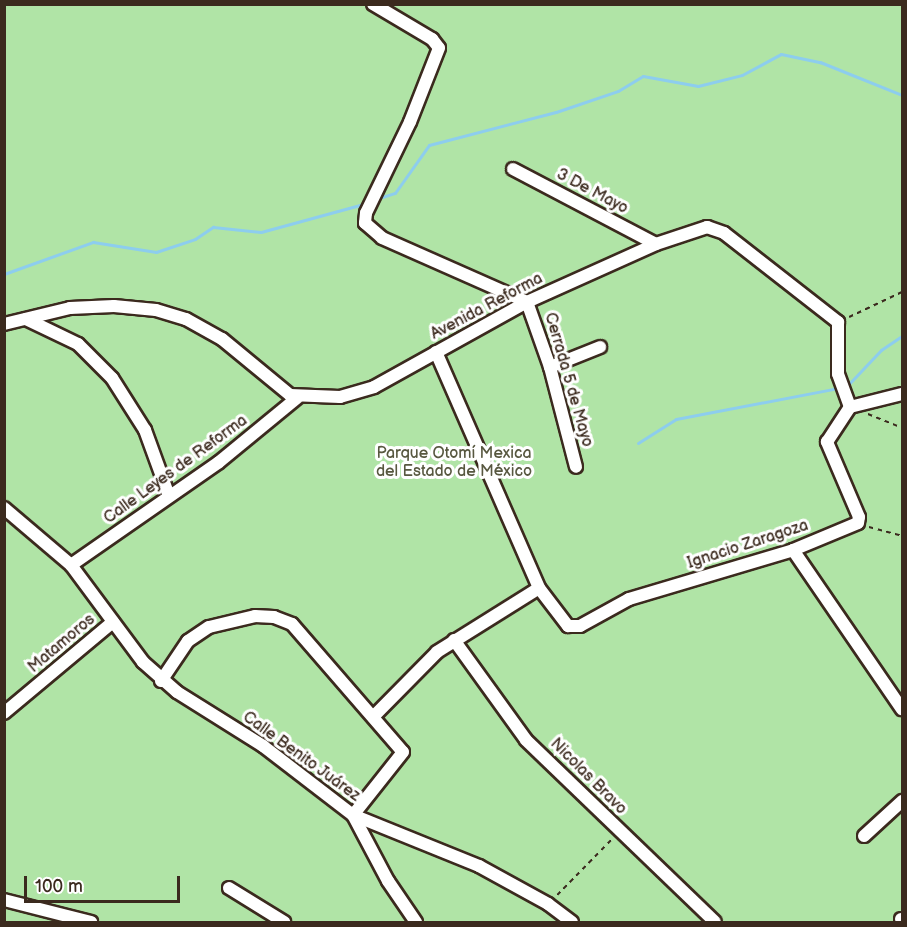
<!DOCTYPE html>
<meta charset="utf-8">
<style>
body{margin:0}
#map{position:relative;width:907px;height:927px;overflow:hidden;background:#fff;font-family:"Balsamiq Sans",sans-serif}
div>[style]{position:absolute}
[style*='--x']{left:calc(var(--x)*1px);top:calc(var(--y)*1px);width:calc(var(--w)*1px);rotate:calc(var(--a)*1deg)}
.green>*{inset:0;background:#b0e4a6;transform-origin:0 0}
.stream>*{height:3px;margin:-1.5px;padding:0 1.5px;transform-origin:1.5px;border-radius:1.5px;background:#8dcdee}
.path>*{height:1.5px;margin-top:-0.75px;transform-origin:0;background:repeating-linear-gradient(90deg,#3b2a1e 0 4.5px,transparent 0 9px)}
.roads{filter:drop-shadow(2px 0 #3b2a1e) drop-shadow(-2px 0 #3b2a1e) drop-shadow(0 2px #3b2a1e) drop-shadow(0 -2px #3b2a1e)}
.street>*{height:12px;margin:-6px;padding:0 6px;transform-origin:6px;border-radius:6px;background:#fff}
span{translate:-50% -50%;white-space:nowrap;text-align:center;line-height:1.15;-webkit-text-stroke:6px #fff;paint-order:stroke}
.street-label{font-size:16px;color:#3b2a1e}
.park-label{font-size:16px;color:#585840}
.frame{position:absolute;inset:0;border:6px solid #3b2a1e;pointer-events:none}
.scale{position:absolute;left:24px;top:876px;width:156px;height:27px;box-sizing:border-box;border:3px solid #3b2a1e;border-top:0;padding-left:8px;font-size:18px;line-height:21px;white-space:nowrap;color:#3b2a1e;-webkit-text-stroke:4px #fff;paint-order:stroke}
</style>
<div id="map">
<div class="green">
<i style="left:5px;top:5px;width:897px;height:917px"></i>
</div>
<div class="stream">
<i style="--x:376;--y:199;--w:20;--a:-18"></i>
<i style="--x:395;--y:193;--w:59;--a:-54.7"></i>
<i style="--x:429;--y:145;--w:131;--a:-14.6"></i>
<i style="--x:556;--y:112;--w:65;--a:-18.7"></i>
<i style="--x:618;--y:91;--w:29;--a:-31"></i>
<i style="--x:643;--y:76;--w:56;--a:10.3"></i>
<i style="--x:698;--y:86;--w:45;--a:-14"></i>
<i style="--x:742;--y:75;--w:44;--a:-28.3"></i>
<i style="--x:781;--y:54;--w:40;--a:12"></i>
<i style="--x:820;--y:62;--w:88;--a:21.9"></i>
<i style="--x:4;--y:274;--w:95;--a:-19.8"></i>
<i style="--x:93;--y:242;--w:64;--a:9"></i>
<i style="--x:156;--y:252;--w:41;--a:-18.4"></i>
<i style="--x:195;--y:239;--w:22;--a:-34"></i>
<i style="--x:213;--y:227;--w:48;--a:5.9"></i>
<i style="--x:261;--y:232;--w:110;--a:-15.3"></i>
<i style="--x:846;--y:387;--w:51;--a:-46.6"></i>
<i style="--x:881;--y:350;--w:25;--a:-34"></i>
<i style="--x:638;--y:443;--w:45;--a:-32.3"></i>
<i style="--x:676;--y:419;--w:166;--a:-10.8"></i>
</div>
<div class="path">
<i style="--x:901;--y:4;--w:1;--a:45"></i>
<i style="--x:849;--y:317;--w:59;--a:-25.3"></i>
<i style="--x:868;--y:414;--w:37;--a:22"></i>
<i style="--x:869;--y:527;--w:34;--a:15"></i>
<i style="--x:557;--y:895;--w:78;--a:-45.5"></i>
</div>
<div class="roads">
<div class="street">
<i style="--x:373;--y:4;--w:69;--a:30.7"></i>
<i style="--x:432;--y:39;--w:11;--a:52"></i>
<i style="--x:439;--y:48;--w:79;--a:111.4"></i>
<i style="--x:410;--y:122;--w:101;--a:115.8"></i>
<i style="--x:366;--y:213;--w:10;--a:96"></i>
<i style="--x:365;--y:223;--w:23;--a:41"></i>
<i style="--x:382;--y:238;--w:158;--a:23.8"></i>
<i style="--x:527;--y:302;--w:69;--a:70.5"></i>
<i style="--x:550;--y:367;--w:103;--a:75.4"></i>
<i style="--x:513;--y:169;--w:161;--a:27.7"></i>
<i style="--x:26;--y:319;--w:58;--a:25.7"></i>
<i style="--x:78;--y:344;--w:48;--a:45"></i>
<i style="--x:112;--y:378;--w:62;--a:57.6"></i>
<i style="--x:145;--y:430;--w:70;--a:70"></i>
<i style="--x:4;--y:324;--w:68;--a:-13.6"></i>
<i style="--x:70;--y:308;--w:44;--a:-2.6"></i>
<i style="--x:114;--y:306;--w:42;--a:5.4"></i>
<i style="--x:156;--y:310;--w:31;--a:17"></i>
<i style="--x:186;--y:319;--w:41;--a:29.1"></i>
<i style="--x:222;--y:339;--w:88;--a:39.5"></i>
<i style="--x:290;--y:395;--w:50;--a:2.3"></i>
<i style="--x:340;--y:397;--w:35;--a:-16"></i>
<i style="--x:374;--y:387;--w:175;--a:-29.1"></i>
<i style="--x:527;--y:302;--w:141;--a:-24.2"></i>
<i style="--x:656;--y:244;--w:54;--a:-18.4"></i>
<i style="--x:707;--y:227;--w:18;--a:19"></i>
<i style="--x:724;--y:233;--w:145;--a:38"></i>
<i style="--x:838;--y:322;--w:52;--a:90"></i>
<i style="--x:838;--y:374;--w:35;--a:70"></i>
<i style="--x:436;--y:352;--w:257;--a:66.4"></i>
<i style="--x:539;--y:588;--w:48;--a:52.7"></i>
<i style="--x:568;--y:626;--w:12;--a:0"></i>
<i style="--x:580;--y:626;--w:56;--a:-28.9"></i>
<i style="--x:629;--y:599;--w:171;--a:-16.6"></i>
<i style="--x:793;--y:550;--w:70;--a:-22.6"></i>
<i style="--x:858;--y:523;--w:6;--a:-81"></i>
<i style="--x:859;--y:517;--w:82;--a:-113.1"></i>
<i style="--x:827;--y:442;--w:42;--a:-56.7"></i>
<i style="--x:850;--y:407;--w:54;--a:-14"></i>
<i style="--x:550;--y:367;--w:54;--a:-21.8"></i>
<i style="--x:4;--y:508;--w:88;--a:40.4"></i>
<i style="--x:71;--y:565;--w:121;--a:53.4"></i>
<i style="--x:143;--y:662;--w:45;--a:41.4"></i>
<i style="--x:177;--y:692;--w:102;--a:32.1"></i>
<i style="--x:263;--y:746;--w:113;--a:37.5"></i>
<i style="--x:353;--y:815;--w:136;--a:22"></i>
<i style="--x:479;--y:866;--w:79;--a:28.8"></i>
<i style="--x:548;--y:904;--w:30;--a:37"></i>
<i style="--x:793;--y:550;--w:193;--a:55.6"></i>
<i style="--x:71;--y:565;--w:180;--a:-34.8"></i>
<i style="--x:219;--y:462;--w:101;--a:-39.4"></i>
<i style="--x:454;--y:640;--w:123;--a:54.2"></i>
<i style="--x:526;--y:740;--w:262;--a:43.9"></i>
<i style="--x:161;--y:681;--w:48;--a:-56"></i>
<i style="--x:188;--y:641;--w:25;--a:-34"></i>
<i style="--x:209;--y:627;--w:47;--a:-13.4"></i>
<i style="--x:255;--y:616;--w:19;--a:3"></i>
<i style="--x:274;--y:617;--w:19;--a:21"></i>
<i style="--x:292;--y:624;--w:169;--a:49.1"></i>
<i style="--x:403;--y:752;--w:80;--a:128.4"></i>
<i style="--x:4;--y:713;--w:142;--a:-39.9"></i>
<i style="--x:373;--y:717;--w:91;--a:-45.4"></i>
<i style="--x:437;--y:652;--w:120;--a:-32.1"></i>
<i style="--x:353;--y:815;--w:75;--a:62.1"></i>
<i style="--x:388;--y:881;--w:50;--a:55.7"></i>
<i style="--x:864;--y:836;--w:52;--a:-42.6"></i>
<i style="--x:229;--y:888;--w:65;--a:31.7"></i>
<i style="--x:4;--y:900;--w:90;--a:14.2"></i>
<i style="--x:901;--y:919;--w:1;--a:0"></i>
</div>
</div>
<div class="street-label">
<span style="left:592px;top:192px;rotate:28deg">3 De Mayo</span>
<span style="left:487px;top:307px;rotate:-28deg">Avenida Reforma</span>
<span style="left:568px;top:380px;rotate:74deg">Cerrada 5 de Mayo</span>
<span style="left:176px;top:470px;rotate:-36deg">Calle Leyes de Reforma</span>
<span style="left:748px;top:545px;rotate:-18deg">Ignacio Zaragoza</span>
<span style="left:62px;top:644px;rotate:-40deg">Matamoros</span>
<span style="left:301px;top:757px;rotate:36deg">Calle Benito Juárez</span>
<span style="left:588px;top:777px;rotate:45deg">Nicolas Bravo</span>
</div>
<div class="park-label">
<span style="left:454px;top:463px">Parque Otomí Mexica<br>del Estado de México</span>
</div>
<div class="frame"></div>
<div class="scale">100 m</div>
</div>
